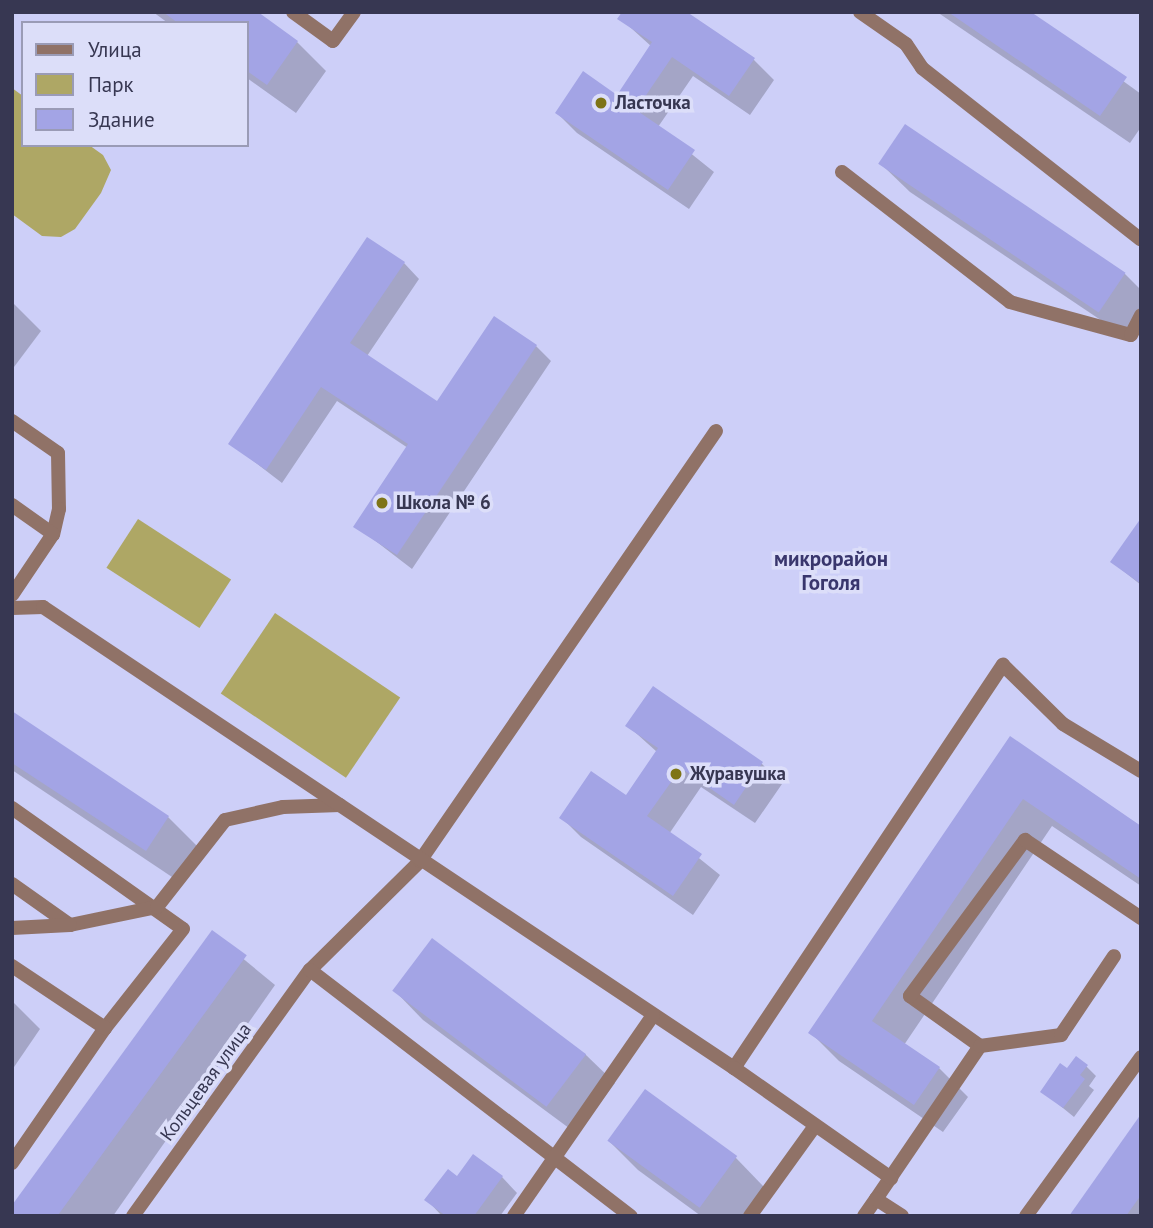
<!DOCTYPE html>
<meta charset="utf-8">
<style>
body{margin:0}
#map{position:relative;width:1153px;height:1228px;overflow:hidden;background:#cdcff8;font-family:"PT Sans",sans-serif}
div>[style]{position:absolute}
[style*='--x']{left:calc(var(--x)*1px);top:calc(var(--y)*1px);width:calc(var(--w)*1px);rotate:calc(var(--a)*1deg)}
.green>*{inset:0;background:#aea765;transform-origin:0 0}
.shadow>*{inset:0;background:#0003}
.building>*{inset:0;background:#a3a4e5;transform-origin:0 0}
.service>*{height:14px;margin:-7px;padding:0 7px;transform-origin:7px;border-radius:7px;background:#907267}
.minor>*{height:14px;margin:-7px;padding:0 7px;transform-origin:7px;border-radius:7px;background:#907267}
.dots>*{width:19px;height:19px;translate:-50% -50%;box-sizing:border-box;border:4px solid #dcdef9;border-radius:50%}
span{translate:-50% -50%;white-space:nowrap;text-align:center;line-height:1.15;-webkit-text-stroke:7px #dcdef9;paint-order:stroke}
.poi-label{font-size:19px;color:#373752;font-weight:700}
.left{translate:0 -50%;text-align:left}
.street-label{font-size:19px;color:#373752}
.neighbourhood-label{font-size:21px;color:#39366d;font-weight:700}
.frame{position:absolute;inset:0;border:14px solid #373752;pointer-events:none}
.legend{position:absolute;left:21px;top:21px;width:228px;height:126px;box-sizing:border-box;background:#dcdef9;border:2px solid #9a9bb6;margin:0;padding:9px 12px;list-style:none;font-size:21px;color:#373752}
.legend li{display:flex;align-items:center;gap:14px;height:35px}
.legend b{width:35px;border:2px solid #9a9bb6}
</style>
<div id="map">
<div class="green">
<i style="clip-path:polygon(12px 88px,23px 96px,23px 145px,89px 145px,103px 155px,111px 170px,101px 193px,75px 229px,61px 237px,42px 236px,12px 214px)"></i>
<i style="left:138px;top:519px;width:111px;height:58px;rotate:33deg"></i>
<i style="left:275px;top:613px;width:151px;height:97px;rotate:34deg"></i>
</div>
<div class="shadow">
<i style="clip-path:polygon(153px 12px,255px 12px,297px 42px,326px 71px,296px 113px,247px 78px,247px 23px,168px 23px)"></i>
<i style="clip-path:polygon(684px 12px,754px 60px,774px 80px,750px 115px,693px 76px,658px 127px,714px 172px,689px 209px,577px 133px,557px 113px,617px 97px,652px 47px,620px 18px)"></i>
<i style="clip-path:polygon(937px 12px,1028px 12px,1141px 94px,1141px 127px,1130px 143px)"></i>
<i style="clip-path:polygon(881px 164px,1125px 274px,1141px 290px,1141px 322px,1129px 339px,910px 192px)"></i>
<i style="clip-path:polygon(404px 263px,419px 279px,367px 356px,437px 403px,536px 346px,551px 361px,412px 569px,356px 526px,408px 448px,337px 401px,282px 483px,231px 444px)"></i>
<i style="clip-path:polygon(12px 302px,41px 331px,14px 367px,12px 366px)"></i>
<i style="clip-path:polygon(1141px 521px,1141px 585px,1112px 562px)"></i>
<i style="clip-path:polygon(653px 688px,762px 764px,782px 784px,755px 823px,701px 787px,669px 834px,720px 875px,693px 915px,581px 837px,561px 817px,626px 797px,657px 752px,627px 725px)"></i>
<i style="clip-path:polygon(12px 713px,168px 817px,197px 846px,175px 879px,12px 770px)"></i>
<i style="clip-path:polygon(1010px 739px,1141px 828px,1141px 886px,1052px 826px,904px 1045px,939px 1068px,968px 1097px,943px 1132px,839px 1061px,811px 1033px)"></i>
<i style="clip-path:polygon(212px 933px,275px 985px,113px 1216px,14px 1216px)"></i>
<i style="clip-path:polygon(432px 940px,586px 1055px,615px 1083px,577px 1134px,423px 1020px,395px 991px)"></i>
<i style="clip-path:polygon(12px 1001px,40px 1029px,12px 1070px)"></i>
<i style="clip-path:polygon(1086px 1066px,1096px 1076px,1089px 1086px,1094px 1090px,1074px 1117px,1042px 1091px,1068px 1070px)"></i>
<i style="clip-path:polygon(1141px 1117px,1141px 1216px,1072px 1216px)"></i>
<i style="clip-path:polygon(609px 1141px,736px 1158px,764px 1187px,743px 1216px,701px 1216px,638px 1170px)"></i>
<i style="clip-path:polygon(502px 1177px,517px 1193px,500px 1216px,442px 1216px,427px 1200px,458px 1178px)"></i>
</div>
<div class="building">
<i style="clip-path:polygon(163px 12px,258px 12px,298px 41px,267px 85px,247px 71px,247px 23px,178px 23px)"></i>
<i style="clip-path:polygon(622px 12px,687px 12px,755px 58px,729px 96px,672px 57px,636px 110px,695px 150px,668px 190px,555px 113px,583px 71px,617px 95px,652px 42px,617px 19px)"></i>
<i style="clip-path:polygon(948px 12px,1031px 12px,1127px 77px,1100px 116px)"></i>
<i style="left:905px;top:124px;width:266px;height:48px;rotate:34deg"></i>
<i style="clip-path:polygon(367px 237px,405px 262px,350px 343px,437px 401px,494px 316px,537px 345px,397px 555px,353px 527px,408px 444px,321px 387px,266px 470px,228px 444px)"></i>
<i style="clip-path:polygon(1141px 518px,1141px 584px,1110px 562px)"></i>
<i style="clip-path:polygon(653px 686px,763px 762px,734px 805px,681px 768px,647px 816px,702px 854px,673px 896px,559px 818px,591px 771px,626px 795px,658px 748px,625px 726px)"></i>
<i style="clip-path:polygon(12px 711px,169px 816px,146px 851px,12px 763px)"></i>
<i style="clip-path:polygon(1010px 736px,1141px 826px,1141px 879px,1023px 799px,872px 1021px,940px 1067px,914px 1105px,808px 1033px)"></i>
<i style="left:212px;top:930px;width:43px;height:349px;rotate:36deg"></i>
<i style="left:432px;top:938px;width:193px;height:66px;rotate:37deg"></i>
<i style="clip-path:polygon(1076px 1056px,1088px 1065px,1080px 1075px,1085px 1079px,1063px 1108px,1040px 1092px,1060px 1063px,1067px 1068px)"></i>
<i style="left:645px;top:1089px;width:114px;height:64px;rotate:36deg"></i>
<i style="clip-path:polygon(1141px 1114px,1141px 1195px,1126px 1216px,1069px 1216px)"></i>
<i style="clip-path:polygon(473px 1154px,503px 1176px,474px 1216px,446px 1216px,424px 1200px,448px 1169px,457px 1176px)"></i>
</div>
<div class="service">
<i style="--x:293;--y:12;--w:49;--a:35.9"></i>
<i style="--x:333;--y:41;--w:36;--a:-54"></i>
<i style="--x:860;--y:12;--w:56;--a:34.8"></i>
<i style="--x:906;--y:44;--w:29;--a:56"></i>
<i style="--x:922;--y:68;--w:278;--a:38.1"></i>
<i style="--x:842;--y:172;--w:212;--a:37.7"></i>
<i style="--x:1010;--y:302;--w:125;--a:15.3"></i>
<i style="--x:1131;--y:335;--w:22;--a:-63"></i>
<i style="--x:12;--y:421;--w:56;--a:34.8"></i>
<i style="--x:58;--y:453;--w:56;--a:89"></i>
<i style="--x:59;--y:509;--w:26;--a:103"></i>
<i style="--x:53;--y:534;--w:73;--a:123.9"></i>
<i style="--x:12;--y:505;--w:50;--a:35.3"></i>
<i style="--x:12;--y:808;--w:209;--a:35.3"></i>
<i style="--x:183;--y:929;--w:126;--a:128.2"></i>
<i style="--x:105;--y:1028;--w:164;--a:124.6"></i>
<i style="--x:12;--y:884;--w:71;--a:35.3"></i>
<i style="--x:70;--y:925;--w:89;--a:-11.7"></i>
<i style="--x:157;--y:907;--w:110;--a:-52"></i>
<i style="--x:225;--y:820;--w:59;--a:-12.6"></i>
<i style="--x:283;--y:807;--w:57;--a:-2"></i>
<i style="--x:12;--y:928;--w:58;--a:-3"></i>
<i style="--x:12;--y:966;--w:112;--a:33.7"></i>
<i style="--x:980;--y:1046;--w:86;--a:-144.5"></i>
<i style="--x:910;--y:996;--w:194;--a:-53.6"></i>
<i style="--x:1025;--y:840;--w:140;--a:33.9"></i>
<i style="--x:734;--y:1068;--w:485;--a:-56.3"></i>
<i style="--x:1003;--y:665;--w:84;--a:44.5"></i>
<i style="--x:1063;--y:724;--w:91;--a:31.1"></i>
<i style="--x:876;--y:1199;--w:185;--a:-55.8"></i>
<i style="--x:980;--y:1046;--w:82;--a:-7.7"></i>
<i style="--x:1061;--y:1035;--w:95;--a:-56.1"></i>
<i style="--x:133;--y:1216;--w:303;--a:-54.3"></i>
<i style="--x:310;--y:970;--w:155;--a:-44.7"></i>
<i style="--x:420;--y:861;--w:522;--a:-55.46"></i>
<i style="--x:750;--y:1216;--w:111;--a:-54.2"></i>
<i style="--x:864;--y:1216;--w:21;--a:-55"></i>
<i style="--x:876;--y:1199;--w:31;--a:33"></i>
<i style="--x:1026;--y:1216;--w:196;--a:-54.1"></i>
</div>
<div class="minor">
<i style="--x:12;--y:608;--w:31;--a:-2"></i>
<i style="--x:43;--y:607;--w:831;--a:33.71"></i>
<i style="--x:734;--y:1068;--w:192;--a:35"></i>
<i style="--x:310;--y:970;--w:404;--a:37.5"></i>
<i style="--x:514;--y:1216;--w:244;--a:-55.3"></i>
</div>
<div class="dots">
<i style="left:601px;top:103px;background:#7e7416"></i>
<i style="left:382px;top:503px;background:#7e7416"></i>
<i style="left:676px;top:774px;background:#7e7416"></i>
</div>
<div class="poi-label">
<span class="left" style="left:615px;top:103px">Ласточка</span>
<span class="left" style="left:396px;top:503px">Школа № 6</span>
<span class="left" style="left:690px;top:774px">Журавушка</span>
</div>
<div class="street-label">
<span style="left:206px;top:1082px;rotate:-54deg">Кольцевая улица</span>
</div>
<div class="neighbourhood-label">
<span style="left:831px;top:571px">микрорайон<br>Гоголя</span>
</div>
<div class="frame"></div>
<ul class="legend">
<li><b style="height:9px;background:#907267"></b>Улица</li>
<li><b style="height:19px;background:#aea765"></b>Парк</li>
<li><b style="height:19px;background:#a3a4e5"></b>Здание</li>
</ul>
</div>
